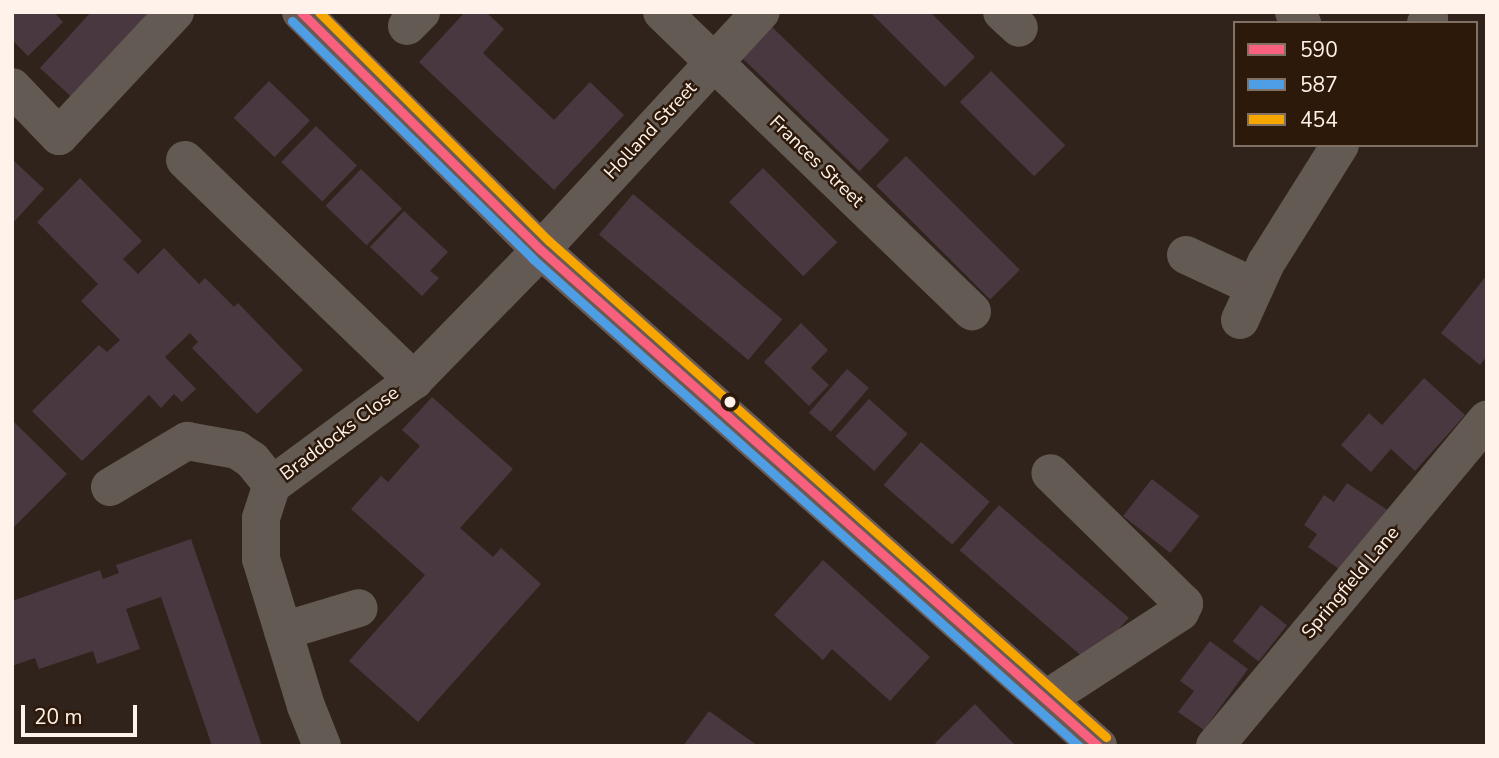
<!DOCTYPE html>
<style>
body{margin:0}
#map{position:relative;width:1499px;height:758px;overflow:hidden;background:#30231b;font-family:"Nunito Sans",sans-serif}
div>[style]{position:absolute}
[style*='--x']{left:calc(var(--x)*1px);top:calc(var(--y)*1px);width:calc(var(--w)*1px);rotate:calc(var(--a)*1deg)}
.building>*{inset:0;background:#49383f;transform-origin:0 0}
.minor>*{height:38px;margin:-19px;padding:0 19px;transform-origin:19px;border-radius:19px;background:#645a54}
.highway>*{height:38px;margin:-19px;padding:0 19px;transform-origin:19px;border-radius:19px;background:#6a5a54}
.bus-1>*{height:9px;margin:-4.5px;padding:0 4.5px;transform-origin:4.5px;border-radius:4.5px;background:#f8607d}
.bus-2>*{height:9px;margin:-4.5px;padding:0 4.5px;transform-origin:4.5px;border-radius:4.5px;background:#4d9ee5}
.bus-3>*{height:9px;margin:-4.5px;padding:0 4.5px;transform-origin:4.5px;border-radius:4.5px;background:#f7a600}
.dots>*{width:19px;height:19px;translate:-50% -50%;box-sizing:border-box;border:4px solid #2d190a;border-radius:50%}
span{translate:-50% -50%;white-space:nowrap;text-align:center;line-height:1.15;-webkit-text-stroke:5px #2d190a;paint-order:stroke}
.street-label{font-size:19px;color:#fef2ea}
.frame{position:absolute;inset:0;border:14px solid #fef2ea;pointer-events:none}
.legend{position:absolute;left:1233px;top:21px;width:245px;height:126px;box-sizing:border-box;background:#2d190a;border:2px solid #817064;margin:0;padding:9px 12px;list-style:none;font-size:21px;color:#fef2ea}
.legend li{display:flex;align-items:center;gap:14px;height:35px}
.legend b{width:35px;border:2px solid #817064}
.scale{position:absolute;left:21px;top:705px;width:116px;height:32px;box-sizing:border-box;border:4px solid #fef2ea;border-top:0;padding-left:9px;font-size:21px;line-height:24px;white-space:nowrap;color:#fef2ea;-webkit-text-stroke:5px #2d190a;paint-order:stroke}
</style>
<div id="map">
<div class="building">
<i style="clip-path:polygon(12px 12px,54px 12px,63px 22px,28px 56px,12px 40px)"></i>
<i style="clip-path:polygon(91px 12px,161px 12px,78px 103px,40px 68px)"></i>
<i style="clip-path:polygon(465px 12px,486px 12px,504px 29px,483px 53px,554px 120px,590px 82px,624px 115px,554px 190px,419px 62px)"></i>
<i style="clip-path:polygon(870px 12px,930px 12px,975px 57px,945px 87px)"></i>
<i style="left:772px;top:27px;width:163px;height:43px;rotate:44deg"></i>
<i style="left:991px;top:71px;width:105px;height:44px;rotate:45deg"></i>
<i style="left:269px;top:81px;width:57px;height:51px;rotate:44deg"></i>
<i style="left:316px;top:126px;width:57px;height:50px;rotate:44deg"></i>
<i style="left:906px;top:156px;width:161px;height:42px;rotate:45deg"></i>
<i style="clip-path:polygon(12px 159px,44px 189px,12px 224px)"></i>
<i style="left:763px;top:168px;width:105px;height:48px;rotate:45deg"></i>
<i style="left:361px;top:169px;width:57px;height:51px;rotate:44deg"></i>
<i style="clip-path:polygon(80px 178px,142px 241px,123px 259px,138px 274px,164px 248px,199px 284px,205px 278px,234px 307px,238px 303px,303px 370px,257px 414px,192px 348px,198px 342px,190px 333px,165px 357px,196px 389px,182px 402px,174px 394px,161px 408px,149px 395px,82px 461px,32px 411px,99px 345px,107px 352px,120px 340px,81px 301px,98px 284px,37px 222px)"></i>
<i style="left:633px;top:194px;width:195px;height:53px;rotate:40deg"></i>
<i style="clip-path:polygon(404px 211px,448px 252px,430px 271px,439px 278px,422px 296px,370px 247px)"></i>
<i style="clip-path:polygon(1487px 275px,1487px 356px,1480px 365px,1441px 333px)"></i>
<i style="clip-path:polygon(801px 323px,828px 350px,811px 368px,829px 385px,809px 406px,764px 362px)"></i>
<i style="left:847px;top:369px;width:29px;height:58px;rotate:41deg"></i>
<i style="clip-path:polygon(1424px 378px,1465px 415px,1415px 471px,1391px 449px,1371px 472px,1341px 445px,1369px 413px,1382px 425px)"></i>
<i style="clip-path:polygon(432px 397px,513px 469px,460px 528px,493px 557px,501px 548px,541px 584px,418px 722px,349px 661px,425px 575px,351px 509px,381px 476px,388px 482px,420px 446px,402px 430px)"></i>
<i style="left:869px;top:399px;width:52px;height:50px;rotate:42deg"></i>
<i style="clip-path:polygon(12px 420px,67px 474px,12px 529px)"></i>
<i style="left:921px;top:442px;width:91px;height:57px;rotate:41deg"></i>
<i style="left:1152px;top:479px;width:60px;height:47px;rotate:38deg"></i>
<i style="clip-path:polygon(1347px 483px,1392px 513px,1349px 576px,1308px 547px,1317px 534px,1304px 525px,1324px 495px,1334px 502px)"></i>
<i style="left:999px;top:505px;width:172px;height:60px;rotate:41deg"></i>
<i style="clip-path:polygon(191px 539px,262px 746px,212px 746px,161px 597px,126px 609px,140px 649px,97px 664px,93px 651px,39px 669px,35px 658px,12px 666px,12px 601px,100px 570px,103px 579px,119px 573px,116px 565px)"></i>
<i style="clip-path:polygon(823px 560px,930px 657px,890px 701px,832px 649px,823px 660px,774px 615px)"></i>
<i style="left:1261px;top:605px;width:33px;height:46px;rotate:38deg"></i>
<i style="clip-path:polygon(1210px 641px,1248px 669px,1204px 730px,1178px 712px,1194px 691px,1180px 681px)"></i>
<i style="clip-path:polygon(975px 704px,1000px 730px,1016px 746px,938px 746px,935px 743px)"></i>
<i style="clip-path:polygon(709px 711px,758px 746px,683px 746px)"></i>
</div>
<div class="minor">
<i style="--x:662;--y:12;--w:431;--a:44"></i>
<i style="--x:1002;--y:12;--w:23;--a:43"></i>
<i style="--x:1294;--y:12;--w:14;--a:54"></i>
<i style="--x:1426;--y:23;--w:6;--a:-59"></i>
<i style="--x:407;--y:26;--w:20;--a:-45"></i>
<i style="--x:12;--y:87;--w:68;--a:46.2"></i>
<i style="--x:59;--y:136;--w:170;--a:-46.9"></i>
<i style="--x:185;--y:160;--w:318;--a:43.9"></i>
<i style="--x:1186;--y:255;--w:76;--a:24.9"></i>
<i style="--x:1240;--y:320;--w:63;--a:-65.5"></i>
<i style="--x:1266;--y:263;--w:139;--a:-57.9"></i>
<i style="--x:110;--y:487;--w:90;--a:-30.9"></i>
<i style="--x:187;--y:441;--w:51;--a:10.2"></i>
<i style="--x:237;--y:450;--w:18;--a:34"></i>
<i style="--x:252;--y:460;--w:32;--a:51"></i>
<i style="--x:283;--y:631;--w:79;--a:-16.8"></i>
<i style="--x:1048;--y:698;--w:158;--a:-33.1"></i>
<i style="--x:1180;--y:612;--w:9;--a:-63"></i>
<i style="--x:1184;--y:604;--w:187;--a:-135.6"></i>
<i style="--x:322;--y:746;--w:43;--a:-111.8"></i>
<i style="--x:306;--y:706;--w:154;--a:-107"></i>
<i style="--x:261;--y:559;--w:41;--a:-90"></i>
<i style="--x:261;--y:518;--w:35;--a:-72"></i>
<i style="--x:272;--y:485;--w:177;--a:-36.5"></i>
<i style="--x:414;--y:380;--w:182;--a:-45.7"></i>
<i style="--x:541;--y:250;--w:324;--a:-47.3"></i>
<i style="--x:1215;--y:746;--w:425;--a:-50.2"></i>
</div>
<div class="highway">
<i style="--x:301;--y:12;--w:338;--a:44.8"></i>
<i style="--x:541;--y:250;--w:746;--a:41.68"></i>
</div>
<div class="bus-1">
<i style="--x:301;--y:12;--w:338;--a:44.8"></i>
<i style="--x:541;--y:250;--w:746;--a:41.68"></i>
</div>
<div class="bus-2">
<i style="--x:292;--y:21;--w:339;--a:44.6"></i>
<i style="--x:533;--y:259;--w:732;--a:41.73"></i>
</div>
<div class="bus-3">
<i style="--x:319;--y:12;--w:325;--a:44.9"></i>
<i style="--x:549;--y:241;--w:746;--a:41.68"></i>
</div>
<div class="dots">
<i style="left:730px;top:402px;background:#fef2ea"></i>
</div>
<div class="street-label">
<span style="left:651px;top:131px;rotate:-47deg">Holland Street</span>
<span style="left:816px;top:162px;rotate:44deg">Frances Street</span>
<span style="left:340px;top:434px;rotate:-37deg">Braddocks Close</span>
<span style="left:1351px;top:583px;rotate:-50deg">Springfield Lane</span>
</div>
<div class="frame"></div>
<ul class="legend">
<li><b style="height:9px;background:#f8607d"></b>590</li>
<li><b style="height:9px;background:#4d9ee5"></b>587</li>
<li><b style="height:9px;background:#f7a600"></b>454</li>
</ul>
<div class="scale">20 m</div>
</div>
